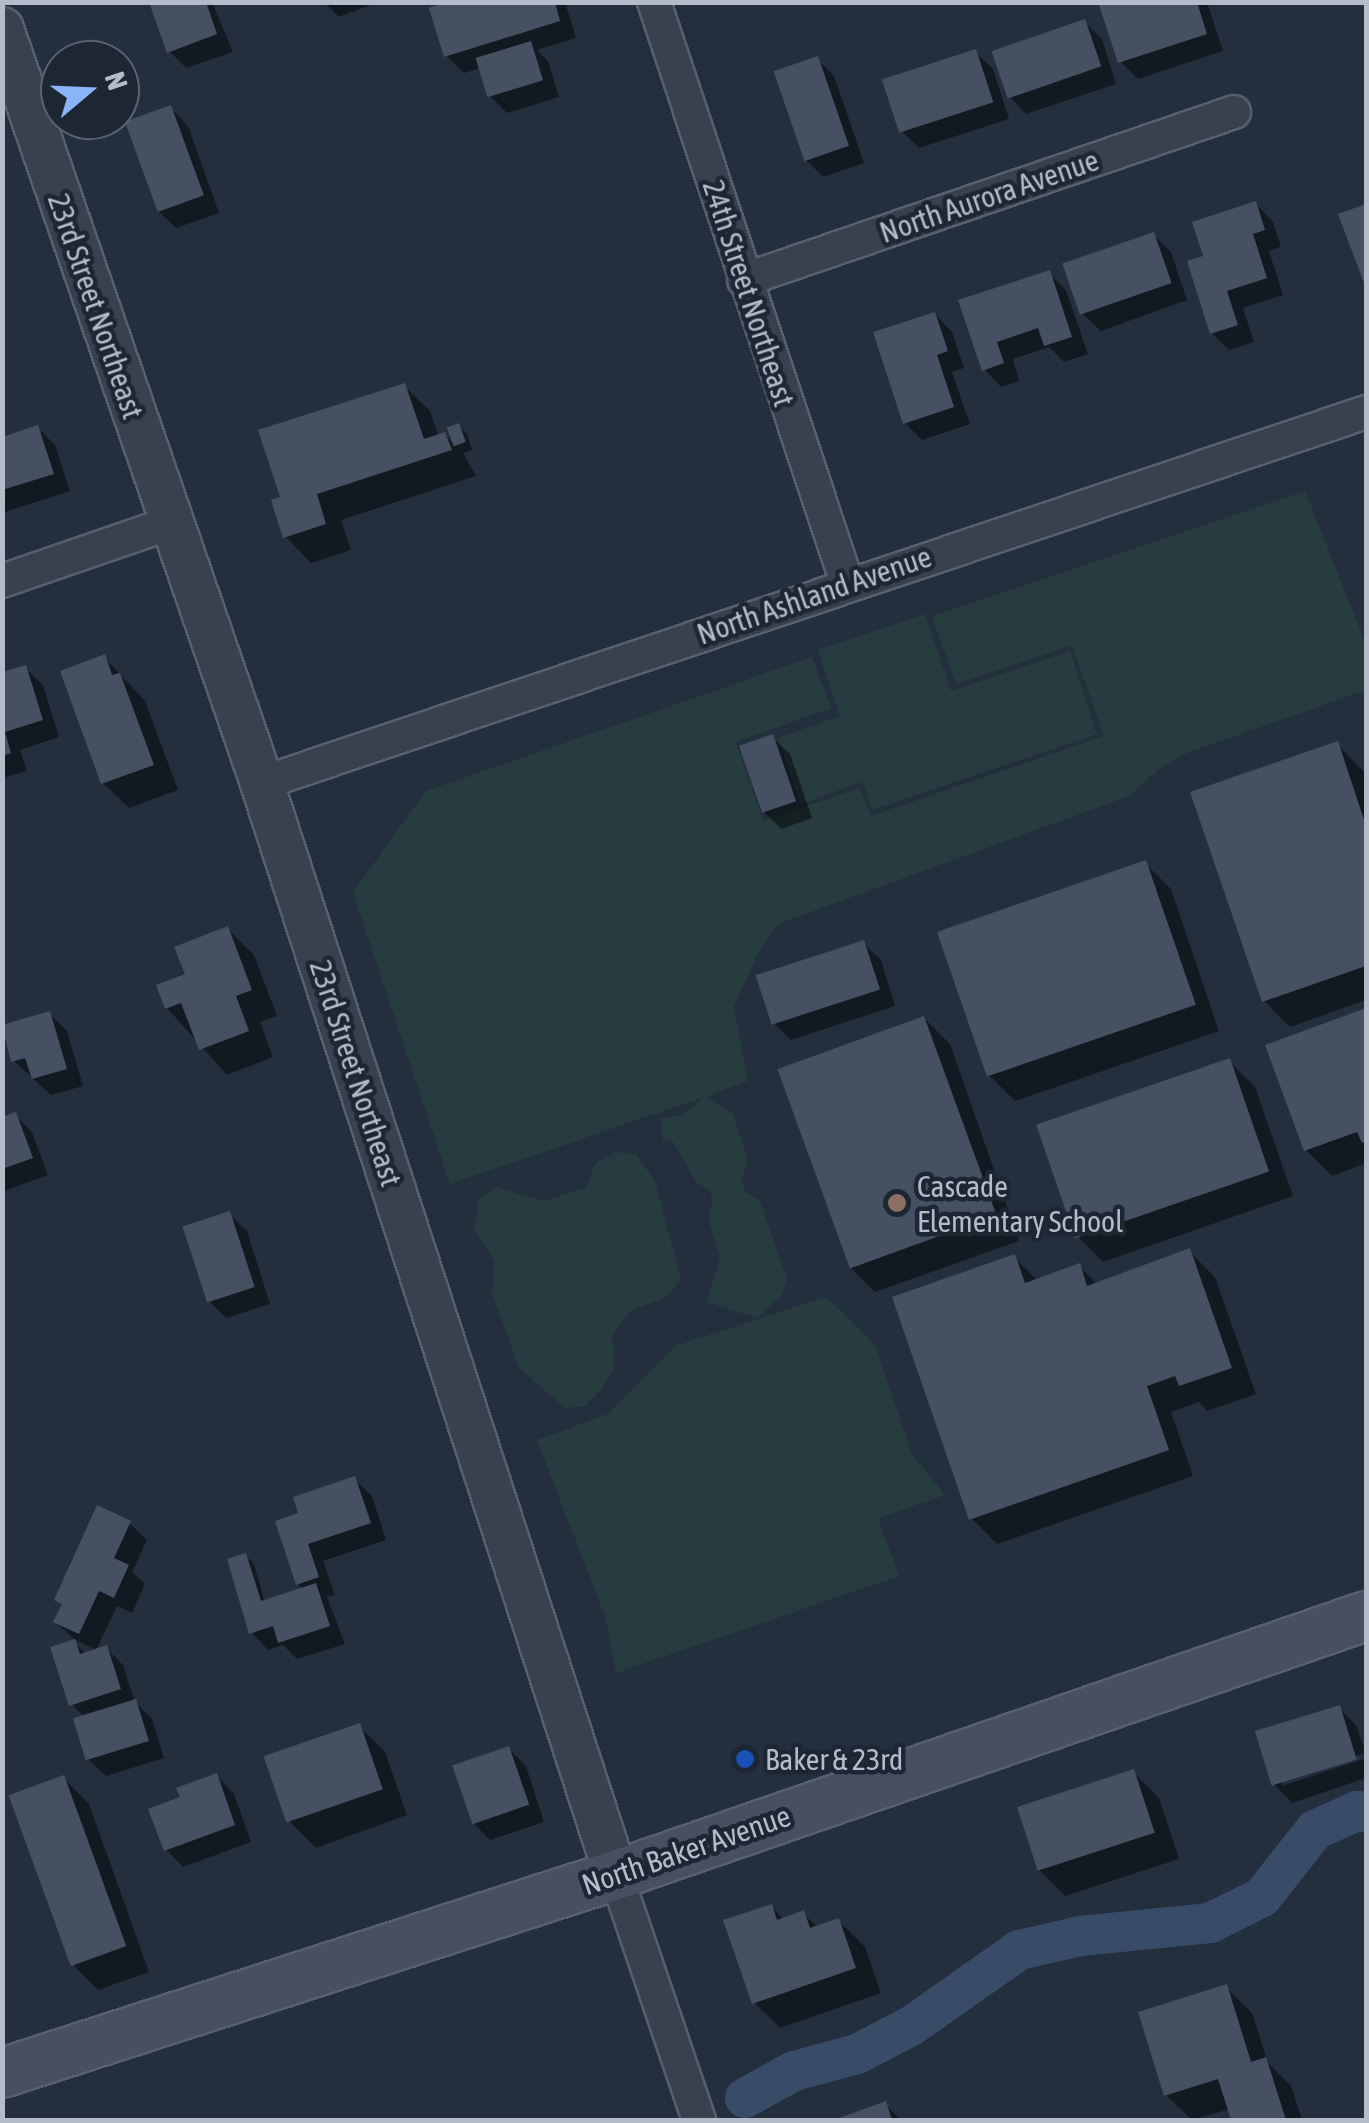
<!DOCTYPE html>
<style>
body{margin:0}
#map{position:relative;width:1369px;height:2123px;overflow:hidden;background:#242f3e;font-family:"Asap Condensed",sans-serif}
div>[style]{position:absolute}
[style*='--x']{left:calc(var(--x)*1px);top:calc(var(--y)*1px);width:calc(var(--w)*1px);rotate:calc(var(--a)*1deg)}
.green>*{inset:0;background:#263c3f}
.shadow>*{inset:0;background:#0007}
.canal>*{height:40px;margin:-20px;padding:0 20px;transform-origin:20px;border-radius:20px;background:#394c67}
.building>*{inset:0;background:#455162;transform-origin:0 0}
.roads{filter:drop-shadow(2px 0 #565f6c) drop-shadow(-2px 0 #565f6c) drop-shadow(0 2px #565f6c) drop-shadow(0 -2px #565f6c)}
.minor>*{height:32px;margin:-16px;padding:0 16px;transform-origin:16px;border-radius:16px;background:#38414e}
.tertiary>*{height:42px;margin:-21px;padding:0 21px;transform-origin:21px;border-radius:21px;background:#38414e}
.secondary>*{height:48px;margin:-24px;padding:0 24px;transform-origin:24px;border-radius:24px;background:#465061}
.dots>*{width:28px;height:28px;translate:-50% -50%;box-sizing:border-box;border:5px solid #1d2633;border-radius:50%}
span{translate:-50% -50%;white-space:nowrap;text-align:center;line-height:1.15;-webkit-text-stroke:9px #1d2633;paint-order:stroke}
.street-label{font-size:30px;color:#b4bcc9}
.poi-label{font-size:30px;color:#b4bcc9}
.left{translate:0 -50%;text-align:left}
.frame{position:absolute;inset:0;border:5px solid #b4bcc9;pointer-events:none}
.north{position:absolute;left:40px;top:40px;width:100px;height:100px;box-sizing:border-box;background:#1d2633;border:2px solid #59626f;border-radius:50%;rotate:71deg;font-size:28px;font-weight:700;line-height:40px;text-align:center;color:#b4bcc9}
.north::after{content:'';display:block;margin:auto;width:35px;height:45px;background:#8ab4f8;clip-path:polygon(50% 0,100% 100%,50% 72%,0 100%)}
</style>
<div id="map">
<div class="green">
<i style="clip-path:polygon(1305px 491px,1366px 644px,1366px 690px,1187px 753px,1161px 767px,1129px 796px,778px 924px,758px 953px,734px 1007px,748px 1081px,705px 1097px,733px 1113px,748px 1162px,741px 1179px,746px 1193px,759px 1199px,787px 1279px,782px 1295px,757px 1318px,707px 1302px,720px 1257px,708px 1219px,713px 1203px,710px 1190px,697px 1183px,672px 1140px,663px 1141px,660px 1118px,683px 1115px,704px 1097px,450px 1184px,353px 892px,426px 791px,812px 657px,831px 708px,736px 742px,763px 821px,860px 788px,871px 816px,1104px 736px,1072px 645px,956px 684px,932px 616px)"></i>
<i style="clip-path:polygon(925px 614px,951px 691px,1070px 651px,1097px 734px,872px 810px,863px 782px,800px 804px,778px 738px,840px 716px,818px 650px)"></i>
<i style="clip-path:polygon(616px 1152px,636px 1155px,655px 1181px,681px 1280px,665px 1298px,630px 1311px,612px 1336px,615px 1366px,601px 1390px,585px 1406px,565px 1408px,519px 1368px,492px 1293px,494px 1261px,474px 1229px,479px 1199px,496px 1187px,544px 1201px,586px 1187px,595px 1164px)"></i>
<i style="clip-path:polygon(826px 1297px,875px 1345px,912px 1454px,945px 1495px,878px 1518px,899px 1576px,616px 1673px,606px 1619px,537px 1440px,608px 1414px,675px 1346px)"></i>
</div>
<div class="shadow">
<i style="clip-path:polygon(165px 2px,212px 2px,233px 52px,186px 68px,169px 51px)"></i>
<i style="clip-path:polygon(324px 2px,378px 2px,339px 17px)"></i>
<i style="clip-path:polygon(453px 2px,565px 2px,576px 38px,537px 50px,548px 61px,559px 97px,507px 113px,490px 96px,481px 68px,464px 73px,447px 56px,432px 9px)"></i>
<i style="clip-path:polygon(1101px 2px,1207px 2px,1223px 51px,1138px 79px,1121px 62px)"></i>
<i style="clip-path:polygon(1084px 22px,1102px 39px,1116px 84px,1026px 114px,1009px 96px)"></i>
<i style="clip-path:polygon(975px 52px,993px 69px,1009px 119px,919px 148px,902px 131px)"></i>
<i style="clip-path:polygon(817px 59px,834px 76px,864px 163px,823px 177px,806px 160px)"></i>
<i style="clip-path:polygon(171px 108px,188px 126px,219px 213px,176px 228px,158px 211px)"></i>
<i style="clip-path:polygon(1256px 204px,1273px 222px,1281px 247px,1269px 251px,1283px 295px,1243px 308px,1254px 342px,1229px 350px,1212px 333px,1206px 258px)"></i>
<i style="clip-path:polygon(1154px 235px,1171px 252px,1187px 300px,1101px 331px,1083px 314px)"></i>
<i style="clip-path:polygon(1049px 273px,1066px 290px,1088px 354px,1064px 362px,1049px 347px,1013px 359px,1019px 381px,1001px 387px,984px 369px,962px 302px)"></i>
<i style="clip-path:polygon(935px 314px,952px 332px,964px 368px,952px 372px,970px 424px,922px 440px,905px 423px)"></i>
<i style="clip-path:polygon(404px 386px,430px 411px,439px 437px,445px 435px,456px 446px,450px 429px,459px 426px,467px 434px,472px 450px,463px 453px,476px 476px,341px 520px,351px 550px,311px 563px,286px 537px,283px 499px)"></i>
<i style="clip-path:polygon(38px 428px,55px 445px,70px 491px,2px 513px,2px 439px)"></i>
<i style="clip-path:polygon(104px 657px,145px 701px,178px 790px,129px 808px,103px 783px)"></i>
<i style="clip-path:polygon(25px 668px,43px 685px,59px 737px,20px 750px,27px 771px,2px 778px,2px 675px)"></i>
<i style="clip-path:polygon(772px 737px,790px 754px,812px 818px,781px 829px,764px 812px)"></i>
<i style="clip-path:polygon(1337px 744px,1366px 774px,1366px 1000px,1290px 1027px,1264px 1001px)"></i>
<i style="clip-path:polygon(1145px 863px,1171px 889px,1219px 1031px,1015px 1101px,989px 1075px)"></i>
<i style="clip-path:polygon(228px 929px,254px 955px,277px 1016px,260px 1022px,273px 1057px,227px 1075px,167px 1008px)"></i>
<i style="clip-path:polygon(863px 943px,881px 960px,895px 1006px,791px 1040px,774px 1023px)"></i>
<i style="clip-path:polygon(1366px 1011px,1366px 1163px,1332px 1176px,1306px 1150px,1269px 1047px)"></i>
<i style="clip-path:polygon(50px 1014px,67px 1031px,83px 1086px,51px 1095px,14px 1061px)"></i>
<i style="clip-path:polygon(924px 1018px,950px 1044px,1019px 1241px,875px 1292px,849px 1266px)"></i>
<i style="clip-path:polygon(1229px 1061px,1255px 1087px,1293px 1196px,1103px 1262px,1077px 1236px)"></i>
<i style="clip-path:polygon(15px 1115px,32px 1132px,48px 1175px,2px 1192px,2px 1120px)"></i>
<i style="clip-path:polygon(229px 1214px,247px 1231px,270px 1304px,226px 1318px,209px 1301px)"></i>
<i style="clip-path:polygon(1189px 1251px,1215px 1277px,1256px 1394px,1207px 1411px,1199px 1402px,1171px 1412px,1193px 1476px,997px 1544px,971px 1518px,1014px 1257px,1038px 1281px,1079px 1266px,1098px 1285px)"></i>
<i style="clip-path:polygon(354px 1479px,372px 1496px,386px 1540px,323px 1561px,335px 1595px,327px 1597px,345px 1644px,297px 1659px,283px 1645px,268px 1650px,251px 1632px,246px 1556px,254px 1564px,265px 1602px,304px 1590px,298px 1584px,302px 1514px)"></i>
<i style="clip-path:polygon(129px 1523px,147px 1540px,132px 1572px,145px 1584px,132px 1613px,117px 1606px,96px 1650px,74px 1639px,56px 1622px,63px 1606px,57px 1599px)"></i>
<i style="clip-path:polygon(74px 1642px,86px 1654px,106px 1648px,123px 1665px,135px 1702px,152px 1719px,164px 1758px,106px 1776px,88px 1759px,85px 1717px,71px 1704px)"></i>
<i style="clip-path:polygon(1339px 1708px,1356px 1725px,1366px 1753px,1282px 1781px,1282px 1786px,1366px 1758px,1366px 1778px,1292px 1803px,1275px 1785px)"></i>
<i style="clip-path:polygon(359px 1726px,385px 1752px,407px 1815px,316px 1848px,290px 1822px)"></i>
<i style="clip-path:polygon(509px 1749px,526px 1766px,544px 1822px,490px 1840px,473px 1823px)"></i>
<i style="clip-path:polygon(1133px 1772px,1159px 1798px,1179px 1859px,1065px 1896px,1039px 1870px)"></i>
<i style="clip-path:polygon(217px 1776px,234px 1794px,251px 1842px,183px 1867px,166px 1849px)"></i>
<i style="clip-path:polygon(63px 1778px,89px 1804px,149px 1972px,98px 1990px,72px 1964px)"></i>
<i style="clip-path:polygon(771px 1906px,784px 1920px,803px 1913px,818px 1928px,839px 1921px,865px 1947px,881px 1993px,780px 2028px,754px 2002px)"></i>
<i style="clip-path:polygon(1226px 1987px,1252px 2013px,1268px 2063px,1291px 2086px,1302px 2120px,1233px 2120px,1230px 2109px,1192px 2120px,1166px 2095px)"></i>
<i style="clip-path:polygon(885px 2104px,901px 2120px,840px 2120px)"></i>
</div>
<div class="canal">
<i style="--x:745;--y:2098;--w:56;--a:-28.9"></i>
<i style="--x:794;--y:2071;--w:65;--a:-15.1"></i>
<i style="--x:857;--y:2054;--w:61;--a:-27.4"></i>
<i style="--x:911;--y:2026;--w:132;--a:-35.1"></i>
<i style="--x:1019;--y:1950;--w:63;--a:-12.9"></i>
<i style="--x:1080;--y:1936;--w:131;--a:-5.7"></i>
<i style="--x:1210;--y:1923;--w:58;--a:-26.6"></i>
<i style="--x:1262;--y:1897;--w:85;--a:-51.7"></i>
<i style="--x:1315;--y:1830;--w:46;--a:-24.3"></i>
<i style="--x:1357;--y:1811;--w:9;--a:6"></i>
</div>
<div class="building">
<i style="clip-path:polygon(158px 2px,206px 2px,217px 34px,167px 53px,150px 5px)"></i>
<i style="clip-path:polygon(445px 2px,555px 2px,560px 21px,444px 57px,429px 8px)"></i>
<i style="clip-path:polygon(1098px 2px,1197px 2px,1207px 34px,1118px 63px)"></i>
<i style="left:1085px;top:19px;width:50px;height:99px;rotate:71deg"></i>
<i style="left:531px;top:41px;width:41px;height:58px;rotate:73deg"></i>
<i style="left:976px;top:49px;width:56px;height:99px;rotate:72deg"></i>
<i style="left:818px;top:56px;width:95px;height:47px;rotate:71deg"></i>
<i style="left:171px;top:105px;width:96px;height:49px;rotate:70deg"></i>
<i style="clip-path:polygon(1256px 201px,1265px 230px,1253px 234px,1267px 278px,1227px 291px,1238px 325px,1210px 334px,1187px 261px,1203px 256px,1192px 222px)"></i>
<i style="clip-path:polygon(1366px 204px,1366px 288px,1338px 214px)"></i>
<i style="left:1154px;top:232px;width:54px;height:97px;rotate:71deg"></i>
<i style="clip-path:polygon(1050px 270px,1072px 337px,1044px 346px,1038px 328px,997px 342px,1004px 363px,982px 371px,958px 300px)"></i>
<i style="clip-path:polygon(935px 312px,948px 351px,937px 355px,954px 407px,903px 424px,873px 332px)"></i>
<i style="clip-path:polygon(405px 383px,424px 439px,445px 432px,452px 450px,317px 494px,326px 524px,283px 538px,271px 500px,280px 497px,258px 430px)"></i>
<i style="left:459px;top:423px;width:20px;height:13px;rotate:70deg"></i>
<i style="clip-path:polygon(38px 425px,54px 474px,2px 490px,2px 437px)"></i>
<i style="clip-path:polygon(105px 654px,112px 675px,120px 673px,154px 765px,101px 784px,60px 671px)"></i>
<i style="clip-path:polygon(26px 665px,43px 720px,5px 732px,11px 753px,2px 756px,2px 672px)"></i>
<i style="left:773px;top:734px;width:71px;height:36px;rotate:71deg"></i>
<i style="clip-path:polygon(1338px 741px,1366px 826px,1366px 966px,1262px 1002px,1190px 792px)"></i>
<i style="left:1146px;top:860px;width:153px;height:221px;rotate:71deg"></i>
<i style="clip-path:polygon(228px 926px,252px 990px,236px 996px,249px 1031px,199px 1050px,181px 1003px,165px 1009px,156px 985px,185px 974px,174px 947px)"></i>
<i style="left:864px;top:940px;width:52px;height:114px;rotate:72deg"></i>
<i style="clip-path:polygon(1366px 1008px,1366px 1141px,1362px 1143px,1357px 1132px,1304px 1151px,1265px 1045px)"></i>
<i style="clip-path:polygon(50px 1011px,67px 1069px,32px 1079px,25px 1058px,11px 1062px,2px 1025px)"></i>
<i style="left:924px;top:1016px;width:212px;height:156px;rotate:70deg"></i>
<i style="left:1230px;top:1058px;width:120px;height:205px;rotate:71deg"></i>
<i style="clip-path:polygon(16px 1112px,33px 1158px,2px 1169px,2px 1117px)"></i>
<i style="left:230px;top:1211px;width:80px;height:50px;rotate:72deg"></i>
<i style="clip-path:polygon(1190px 1248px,1232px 1368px,1179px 1386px,1175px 1376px,1147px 1386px,1169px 1450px,969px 1520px,892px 1297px,1015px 1254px,1025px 1283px,1080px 1263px,1087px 1286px)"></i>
<i style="clip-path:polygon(355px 1476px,371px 1523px,308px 1544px,319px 1577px,296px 1585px,275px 1521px,298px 1513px,293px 1497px)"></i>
<i style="clip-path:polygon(97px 1505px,131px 1521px,114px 1558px,129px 1565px,114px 1598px,99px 1591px,79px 1634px,53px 1622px,62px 1604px,54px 1600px)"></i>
<i style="clip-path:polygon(246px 1553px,261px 1601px,316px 1583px,330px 1626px,278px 1643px,273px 1626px,249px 1634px,227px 1559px)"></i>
<i style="clip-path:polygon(75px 1639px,80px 1654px,107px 1645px,121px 1689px,69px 1706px,50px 1647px)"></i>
<i style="left:136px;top:1699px;width:44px;height:66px;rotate:73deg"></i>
<i style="left:1340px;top:1705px;width:57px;height:89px;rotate:73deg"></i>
<i style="left:360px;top:1723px;width:70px;height:102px;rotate:71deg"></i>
<i style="left:509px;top:1746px;width:62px;height:60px;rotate:71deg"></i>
<i style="left:1134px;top:1769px;width:67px;height:123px;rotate:72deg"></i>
<i style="clip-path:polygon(217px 1773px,235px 1825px,164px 1851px,148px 1809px,180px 1797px,176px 1788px)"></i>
<i style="left:64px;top:1775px;width:182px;height:59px;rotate:70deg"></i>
<i style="clip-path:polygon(772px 1904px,777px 1920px,804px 1910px,810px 1928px,839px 1918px,856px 1968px,752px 2004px,723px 1920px)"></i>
<i style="clip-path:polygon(1227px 1984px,1251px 2062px,1266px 2057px,1286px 2120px,1231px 2120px,1218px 2079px,1164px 2096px,1138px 2012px)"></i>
<i style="clip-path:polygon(886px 2101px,892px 2120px,834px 2120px)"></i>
</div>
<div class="roads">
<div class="minor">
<i style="--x:654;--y:2;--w:612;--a:71.62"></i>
<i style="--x:744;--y:280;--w:518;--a:-18.92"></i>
<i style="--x:2;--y:581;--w:178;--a:-19"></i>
<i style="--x:262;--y:783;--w:1165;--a:-18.57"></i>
<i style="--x:616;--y:1875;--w:259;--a:71.3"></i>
</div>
<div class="tertiary">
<i style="--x:2;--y:29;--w:798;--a:70.97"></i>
<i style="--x:262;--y:783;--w:1148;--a:72.04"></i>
</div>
<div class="secondary">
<i style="--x:2;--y:2073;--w:645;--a:-17.87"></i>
<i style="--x:616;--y:1875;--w:793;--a:-19.05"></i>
</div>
</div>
<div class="dots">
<i style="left:897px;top:1203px;background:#8d6e63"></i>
<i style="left:745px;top:1759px;background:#1a4fb4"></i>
</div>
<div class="street-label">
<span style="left:989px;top:196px;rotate:-19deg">North Aurora Avenue</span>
<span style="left:749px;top:293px;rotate:72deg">24th Street Northeast</span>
<span style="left:96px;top:306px;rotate:71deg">23rd Street Northeast</span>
<span style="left:814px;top:595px;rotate:-19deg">North Ashland Avenue</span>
<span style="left:356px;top:1073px;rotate:72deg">23rd Street Northeast</span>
<span style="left:686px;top:1850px;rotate:-19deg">North Baker Avenue</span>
</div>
<div class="poi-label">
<span class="left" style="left:917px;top:1203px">Cascade<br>Elementary School</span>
<span class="left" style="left:765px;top:1759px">Baker &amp; 23rd</span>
</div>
<div class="frame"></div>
<div class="north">N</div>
</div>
